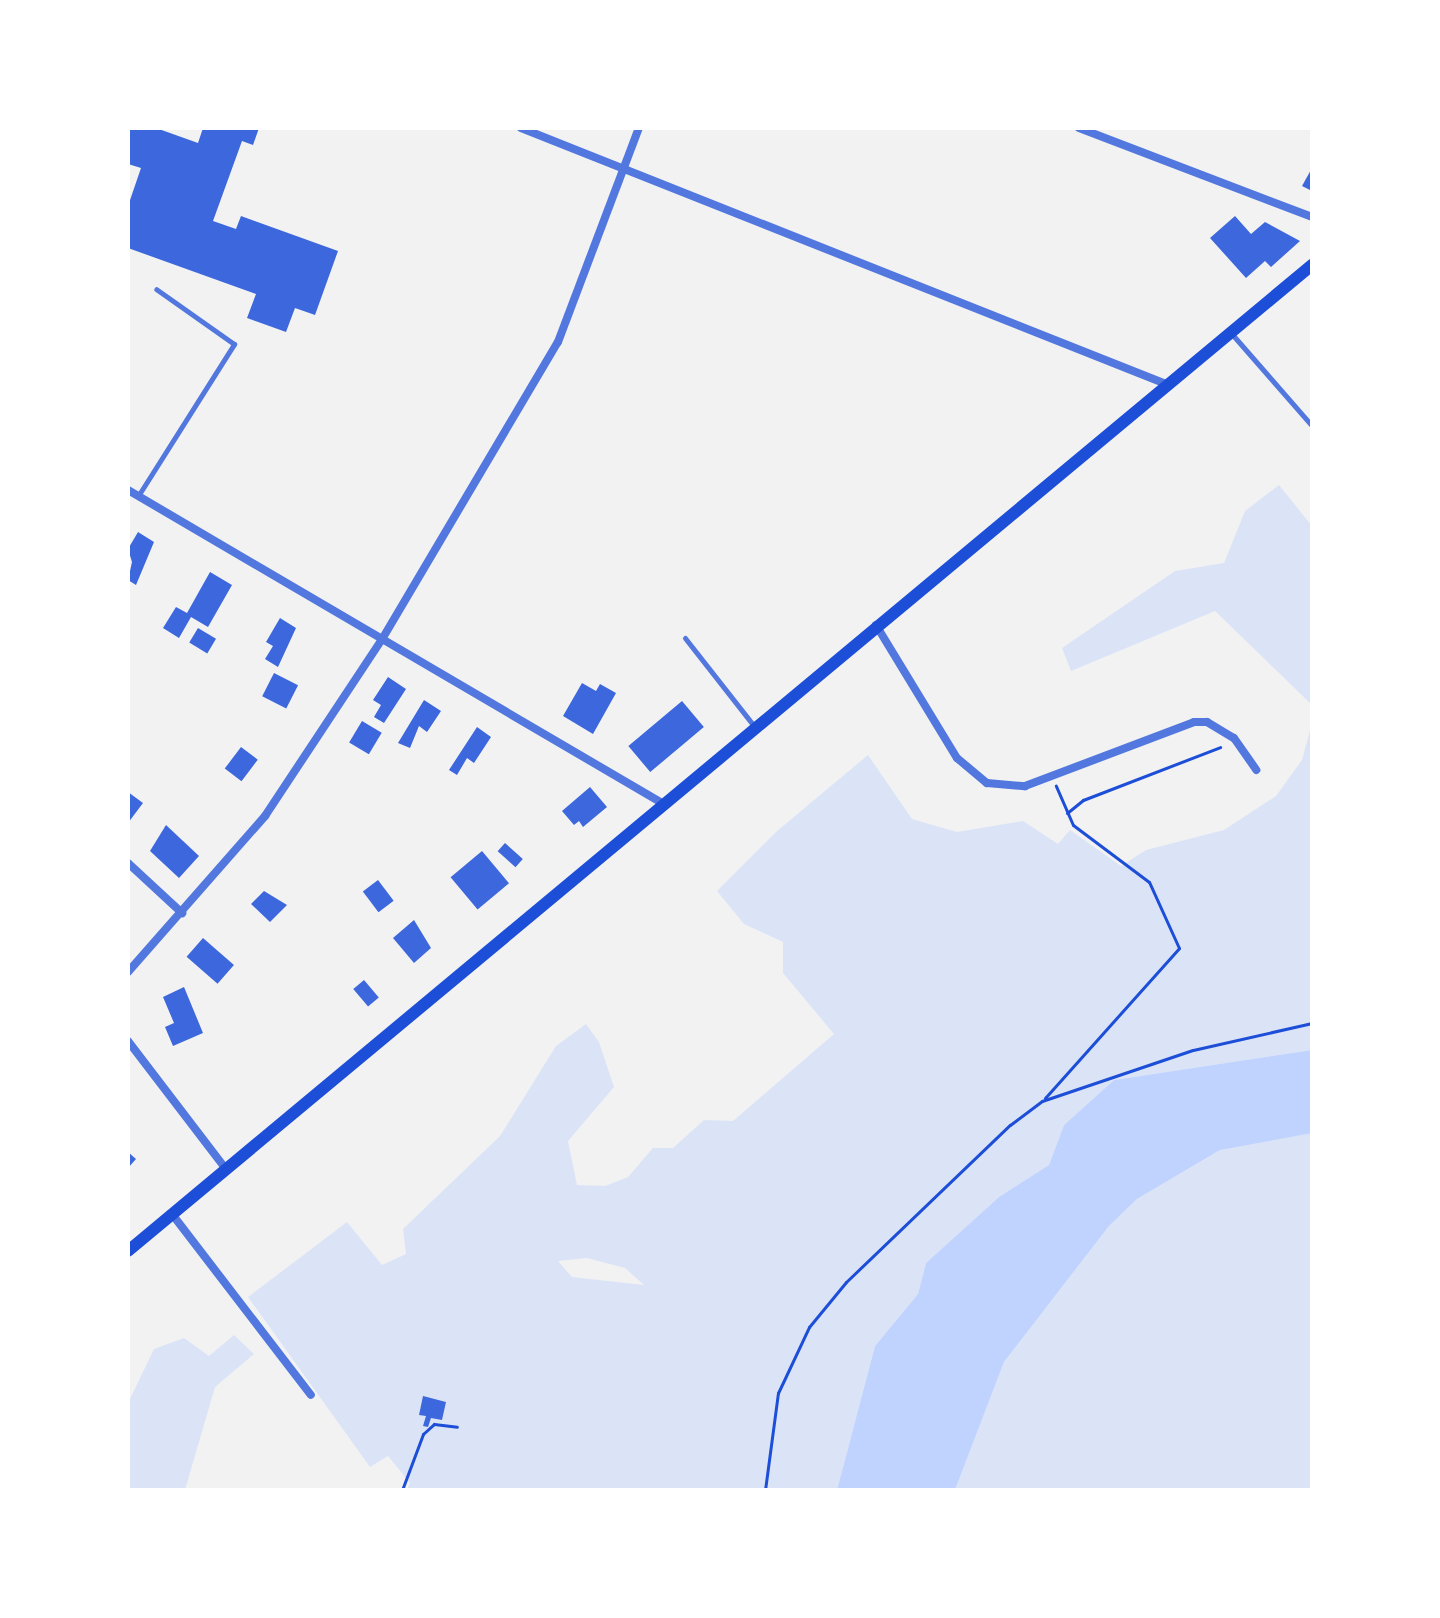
<!DOCTYPE html>
<style>
body{margin:0}
#map{position:relative;width:1440px;height:1618px;overflow:hidden;background:#f2f2f2;font-family:Commissioner,sans-serif}
div>[style]{position:absolute}
[style*='--x']{left:calc(var(--x)*1px);top:calc(var(--y)*1px);width:calc(var(--w)*1px);rotate:calc(var(--a)*1deg)}
.green>*{inset:0;background:#dbe4f7}
.water>*{inset:0;background:#bfd3fe}
.building>*{inset:0;background:#3d67dc;transform-origin:0 0}
.path>*{height:3px;margin:-1.5px;padding:0 1.5px;transform-origin:1.5px;border-radius:1.5px;background:#1d4ed8}
.service>*{height:5px;margin:-2.5px;padding:0 2.5px;transform-origin:2.5px;border-radius:2.5px;background:#5277de}
.minor>*{height:8px;margin:-4px;padding:0 4px;transform-origin:4px;border-radius:4px;background:#5277de}
.secondary>*{height:12px;margin:-6px;padding:0 6px;transform-origin:6px;border-radius:6px;background:#1d4ed8}
span{translate:-50% -50%;white-space:nowrap;text-align:center;line-height:1.15;-webkit-text-stroke:7px #fff;paint-order:stroke}
.frame{position:absolute;inset:0;border:130px solid #fff;pointer-events:none}
</style>
<div id="map">
<div class="green">
<i style="clip-path:polygon(1279px 485px,1312px 526px,1312px 705px,1215px 611px,1071px 671px,1062px 648px,1175px 571px,1224px 563px,1245px 511px)"></i>
<i style="clip-path:polygon(evenodd,1312px 723px,1312px 1050px,1114px 1080px,1064px 1125px,1049px 1165px,999px 1197px,926px 1263px,918px 1294px,875px 1346px,837px 1490px,407px 1490px,410px 1483px,388px 1456px,370px 1467px,248px 1297px,347px 1222px,382px 1265px,406px 1254px,403px 1229px,500px 1136px,556px 1046px,586px 1024px,599px 1042px,614px 1087px,568px 1141px,577px 1185px,605px 1186px,628px 1177px,653px 1148px,673px 1148px,704px 1120px,733px 1121px,834px 1034px,783px 973px,783px 942px,744px 924px,717px 891px,777px 831px,868px 755px,912px 819px,957px 832px,1023px 821px,1058px 844px,1070px 830px,1121px 866px,1146px 850px,1224px 830px,1276px 796px,1302px 760px,1312px 723px,587px 1258px,625px 1268px,644px 1285px,572px 1277px,558px 1261px,587px 1258px)"></i>
<i style="clip-path:polygon(1301px 1132px,1312px 1133px,1312px 1490px,955px 1490px,1004px 1362px,1109px 1226px,1137px 1199px,1220px 1150px)"></i>
<i style="clip-path:polygon(234px 1335px,254px 1354px,215px 1387px,185px 1490px,128px 1490px,128px 1403px,154px 1349px,184px 1338px,209px 1356px)"></i>
</div>
<div class="water">
<i style="clip-path:polygon(1312px 1050px,1312px 1133px,1220px 1150px,1137px 1199px,1109px 1226px,1004px 1362px,955px 1490px,837px 1490px,875px 1346px,918px 1294px,926px 1263px,999px 1197px,1049px 1165px,1064px 1125px,1114px 1080px)"></i>
</div>
<div class="building">
<i style="clip-path:polygon(128px 128px,156px 128px,198px 143px,203px 128px,259px 128px,253px 145px,242px 141px,213px 221px,236px 229px,241px 216px,338px 251px,315px 315px,295px 308px,286px 332px,247px 318px,256px 294px,128px 248px,128px 206px,141px 168px,128px 164px)"></i>
<i style="clip-path:polygon(1312px 168px,1312px 191px,1302px 186px)"></i>
<i style="clip-path:polygon(1235px 216px,1251px 234px,1265px 222px,1300px 241px,1271px 267px,1265px 261px,1246px 278px,1210px 238px)"></i>
<i style="clip-path:polygon(138px 532px,154px 542px,136px 585px,128px 580px,132px 562px,128px 549px)"></i>
<i style="clip-path:polygon(210px 572px,232px 585px,208px 627px,191px 617px,179px 638px,163px 628px,176px 607px,187px 613px)"></i>
<i style="clip-path:polygon(280px 618px,296px 628px,278px 667px,265px 659px,273px 646px,266px 642px)"></i>
<i style="left:198px;top:628px;width:21px;height:17px;rotate:31deg"></i>
<i style="left:274px;top:673px;width:27px;height:26px;rotate:27deg"></i>
<i style="clip-path:polygon(388px 677px,406px 689px,384px 723px,374px 717px,381px 705px,373px 700px)"></i>
<i style="clip-path:polygon(582px 683px,596px 691px,600px 684px,616px 693px,593px 734px,563px 716px)"></i>
<i style="clip-path:polygon(424px 700px,441px 711px,427px 732px,419px 726px,410px 748px,398px 743px)"></i>
<i style="left:682px;top:701px;width:34px;height:70px;rotate:50deg"></i>
<i style="left:362px;top:721px;width:23px;height:25px;rotate:31deg"></i>
<i style="clip-path:polygon(477px 727px,491px 737px,474px 763px,467px 758px,457px 775px,449px 770px)"></i>
<i style="left:241px;top:747px;width:21px;height:27px;rotate:37deg"></i>
<i style="clip-path:polygon(590px 787px,607px 807px,583px 827px,579px 821px,574px 825px,562px 811px)"></i>
<i style="clip-path:polygon(128px 792px,143px 803px,128px 823px)"></i>
<i style="clip-path:polygon(166px 825px,199px 856px,179px 878px,150px 851px)"></i>
<i style="left:505px;top:843px;width:24px;height:11px;rotate:42deg"></i>
<i style="left:482px;top:851px;width:42px;height:41px;rotate:50deg"></i>
<i style="left:378px;top:880px;width:26px;height:19px;rotate:53deg"></i>
<i style="clip-path:polygon(264px 891px,287px 905px,270px 922px,251px 904px)"></i>
<i style="clip-path:polygon(414px 920px,431px 948px,414px 963px,393px 938px)"></i>
<i style="left:203px;top:938px;width:41px;height:25px;rotate:41deg"></i>
<i style="left:364px;top:980px;width:23px;height:14px;rotate:50deg"></i>
<i style="clip-path:polygon(184px 987px,203px 1033px,173px 1046px,165px 1027px,174px 1023px,163px 997px)"></i>
<i style="clip-path:polygon(128px 1152px,136px 1159px,128px 1168px)"></i>
<i style="clip-path:polygon(423px 1396px,446px 1402px,442px 1420px,431px 1418px,428px 1427px,423px 1426px,426px 1416px,419px 1415px)"></i>
</div>
<div class="path">
<i style="--x:1067;--y:813;--w:21;--a:-39"></i>
<i style="--x:1083;--y:800;--w:147;--a:-21.1"></i>
<i style="--x:1045;--y:1098;--w:201;--a:-48.2"></i>
<i style="--x:1179;--y:948;--w:72;--a:-114.4"></i>
<i style="--x:1149;--y:882;--w:95;--a:-143.1"></i>
<i style="--x:1073;--y:825;--w:43;--a:-113.6"></i>
<i style="--x:402;--y:1490;--w:60;--a:-69.4"></i>
<i style="--x:423;--y:1434;--w:15;--a:-42"></i>
<i style="--x:434;--y:1424;--w:23;--a:7"></i>
<i style="--x:765;--y:1490;--w:98;--a:-82.4"></i>
<i style="--x:778;--y:1393;--w:73;--a:-64.8"></i>
<i style="--x:809;--y:1327;--w:58;--a:-50.6"></i>
<i style="--x:846;--y:1282;--w:227;--a:-43.8"></i>
<i style="--x:1010;--y:1125;--w:40;--a:-37"></i>
<i style="--x:1042;--y:1101;--w:159;--a:-18.7"></i>
<i style="--x:1193;--y:1050;--w:122;--a:-12.8"></i>
</div>
<div class="service">
<i style="--x:1231;--y:333;--w:123;--a:48.9"></i>
<i style="--x:138;--y:496;--w:180;--a:-57.7"></i>
<i style="--x:234;--y:344;--w:95;--a:-144.8"></i>
<i style="--x:685;--y:638;--w:112;--a:51.9"></i>
</div>
<div class="minor">
<i style="--x:521;--y:128;--w:694;--a:21.65"></i>
<i style="--x:1079;--y:128;--w:249;--a:20.9"></i>
<i style="--x:128;--y:490;--w:619;--a:30.38"></i>
<i style="--x:876;--y:625;--w:156;--a:58.7"></i>
<i style="--x:957;--y:758;--w:39;--a:40"></i>
<i style="--x:987;--y:783;--w:38;--a:5"></i>
<i style="--x:1025;--y:786;--w:181;--a:-20.7"></i>
<i style="--x:1194;--y:722;--w:13;--a:0"></i>
<i style="--x:1207;--y:722;--w:31;--a:31"></i>
<i style="--x:1234;--y:738;--w:39;--a:55"></i>
<i style="--x:128;--y:863;--w:74;--a:42.8"></i>
<i style="--x:128;--y:972;--w:208;--a:-48.7"></i>
<i style="--x:265;--y:816;--w:210;--a:-56.5"></i>
<i style="--x:381;--y:641;--w:347;--a:-59.4"></i>
<i style="--x:558;--y:342;--w:229;--a:-69.3"></i>
<i style="--x:128;--y:1041;--w:160;--a:52.6"></i>
<i style="--x:172;--y:1214;--w:228;--a:52.5"></i>
</div>
<div class="secondary">
<i style="--x:128;--y:1251;--w:1541;--a:-39.79"></i>
</div>
<div class="frame"></div>
</div>
